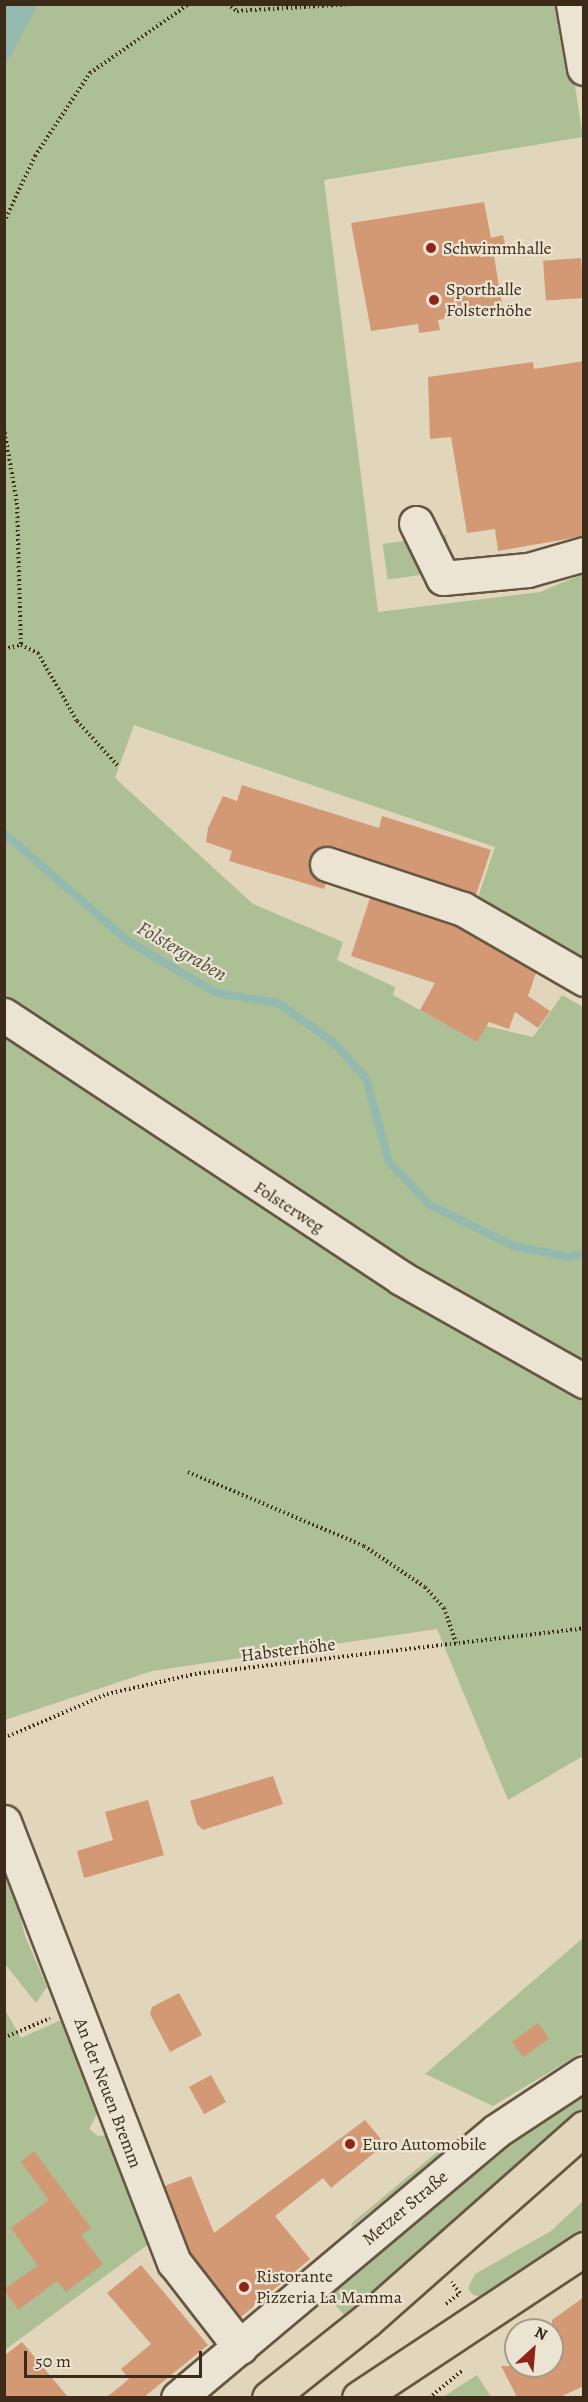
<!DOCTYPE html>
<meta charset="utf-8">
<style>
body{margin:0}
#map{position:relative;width:588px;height:2402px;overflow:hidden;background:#e1d6bb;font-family:Alegreya,serif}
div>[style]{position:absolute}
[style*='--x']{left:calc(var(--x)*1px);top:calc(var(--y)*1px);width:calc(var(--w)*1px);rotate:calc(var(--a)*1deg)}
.green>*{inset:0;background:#adbf94;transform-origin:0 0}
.water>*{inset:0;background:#94b9ae}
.stream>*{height:8px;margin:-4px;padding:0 4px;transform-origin:4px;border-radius:4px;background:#94b9ae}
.building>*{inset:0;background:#d39874;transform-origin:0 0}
.path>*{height:4px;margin-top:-2px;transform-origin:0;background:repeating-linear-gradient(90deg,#3d2b1a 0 1.5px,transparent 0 4.5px)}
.roads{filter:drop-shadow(2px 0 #665642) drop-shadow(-2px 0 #665642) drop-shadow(0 2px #665642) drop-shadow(0 -2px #665642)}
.minor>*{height:33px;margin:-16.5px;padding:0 16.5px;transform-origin:16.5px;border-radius:16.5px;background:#ece4d3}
.major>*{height:33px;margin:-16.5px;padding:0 16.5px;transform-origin:16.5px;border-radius:16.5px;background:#e1d6bb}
.dots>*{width:16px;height:16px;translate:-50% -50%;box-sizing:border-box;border:3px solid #ece4d3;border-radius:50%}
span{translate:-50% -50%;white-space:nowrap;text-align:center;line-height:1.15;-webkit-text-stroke:4.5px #ece4d3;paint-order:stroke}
.poi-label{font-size:18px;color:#3d2b1a}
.left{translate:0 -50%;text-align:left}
.street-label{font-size:18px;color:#3d2b1a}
.water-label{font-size:20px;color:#534e3f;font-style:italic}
.frame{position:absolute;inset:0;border:6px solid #3d2b1a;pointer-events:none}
.north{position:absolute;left:504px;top:2318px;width:60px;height:60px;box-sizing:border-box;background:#ece4d3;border:2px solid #a69a89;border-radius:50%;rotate:26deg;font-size:16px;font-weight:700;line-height:24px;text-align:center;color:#3d2b1a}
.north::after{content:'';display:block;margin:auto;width:21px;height:27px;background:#8f2418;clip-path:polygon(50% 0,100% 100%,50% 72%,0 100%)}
.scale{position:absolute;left:24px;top:2351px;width:178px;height:27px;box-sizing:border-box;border:3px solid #3d2b1a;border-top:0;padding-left:8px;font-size:18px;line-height:21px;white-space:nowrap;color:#3d2b1a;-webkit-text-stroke:4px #ece4d3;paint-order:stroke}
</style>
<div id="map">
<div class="green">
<i style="clip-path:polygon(38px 5px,562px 5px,583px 137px,324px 180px,378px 612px,540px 592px,583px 574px,583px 960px,478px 897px,495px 847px,134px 725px,115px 778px,253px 904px,343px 942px,337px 960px,395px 987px,393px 995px,477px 1042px,486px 1026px,533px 1037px,562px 995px,583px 1007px,583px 1756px,508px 1800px,437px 1629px,152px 1671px,5px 1720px,4px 66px)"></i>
<i style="left:446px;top:535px;width:36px;height:64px;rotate:82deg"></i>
<i style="clip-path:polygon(4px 1848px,25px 1936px,47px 1987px,36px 2003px,5px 1964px)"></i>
<i style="clip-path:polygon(583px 1938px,583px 2052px,493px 2106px,425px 2074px)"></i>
<i style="clip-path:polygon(4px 2008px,21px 2038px,63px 2019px,99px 2110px,89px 2129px,98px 2136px,114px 2135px,154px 2240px,5px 2350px)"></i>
<i style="clip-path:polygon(583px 2090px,583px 2120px,259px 2397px,249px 2398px,340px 2325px,345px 2316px,322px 2290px,500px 2142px)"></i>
<i style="clip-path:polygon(448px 2143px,456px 2143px,351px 2227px,352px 2223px)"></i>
<i style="clip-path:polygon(583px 2201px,583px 2234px,483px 2297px,473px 2295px,468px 2288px,475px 2274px,551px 2231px)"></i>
<i style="clip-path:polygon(477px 2375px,491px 2397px,443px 2397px)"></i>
</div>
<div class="water">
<i style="clip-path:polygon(5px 4px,38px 5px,5px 66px,4px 5px)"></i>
</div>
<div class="stream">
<i style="--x:4;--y:833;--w:164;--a:41.1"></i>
<i style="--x:128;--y:941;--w:102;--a:30.6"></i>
<i style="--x:216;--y:993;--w:63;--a:9.2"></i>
<i style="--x:278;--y:1003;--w:67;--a:35.3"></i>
<i style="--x:333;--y:1042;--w:49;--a:47.5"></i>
<i style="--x:366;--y:1078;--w:87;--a:74.7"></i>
<i style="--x:389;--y:1162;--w:59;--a:46.4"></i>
<i style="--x:430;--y:1205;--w:93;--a:26"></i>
<i style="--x:514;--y:1246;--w:55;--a:11.5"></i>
<i style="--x:568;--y:1257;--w:16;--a:-11"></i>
</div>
<div class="building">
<i style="clip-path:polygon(484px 202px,491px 238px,503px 235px,507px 253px,494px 256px,503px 310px,438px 320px,440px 330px,419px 333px,418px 324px,371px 331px,351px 223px)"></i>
<i style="left:581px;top:258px;width:40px;height:38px;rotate:86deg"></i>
<i style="clip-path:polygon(584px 361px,584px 536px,498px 551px,495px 529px,467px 533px,451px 437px,430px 439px,428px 377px,533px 362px,534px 369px)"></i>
<i style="clip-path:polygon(242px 785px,379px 828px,382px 816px,491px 850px,476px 895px,332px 846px,315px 850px,309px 859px,309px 868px,326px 883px,324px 889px,229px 861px,232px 851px,206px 842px,208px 828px,223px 796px,237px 801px)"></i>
<i style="clip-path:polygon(370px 898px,455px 926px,536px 973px,528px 996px,550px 1011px,538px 1028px,515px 1012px,509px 1029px,489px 1022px,477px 1042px,420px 1010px,435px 983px,351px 956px)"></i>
<i style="clip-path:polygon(273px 1776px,283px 1804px,203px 1830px,197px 1824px,190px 1801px)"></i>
<i style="clip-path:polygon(148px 1800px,164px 1855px,84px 1878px,77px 1851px,113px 1840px,105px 1812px)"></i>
<i style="clip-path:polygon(179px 1993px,202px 2035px,170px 2052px,150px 2014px,152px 2007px)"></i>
<i style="left:538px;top:2023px;width:19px;height:32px;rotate:54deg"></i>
<i style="left:211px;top:2075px;width:31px;height:25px;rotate:61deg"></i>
<i style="clip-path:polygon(365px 2120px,385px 2144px,331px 2188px,323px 2178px,275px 2216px,310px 2259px,241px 2317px,190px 2253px,165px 2186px,191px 2176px,214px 2233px)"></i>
<i style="clip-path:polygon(34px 2151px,91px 2228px,81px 2235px,103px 2264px,66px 2292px,57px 2281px,18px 2310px,4px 2289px,38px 2266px,11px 2228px,49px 2200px,21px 2162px)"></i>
<i style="clip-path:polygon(141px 2265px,208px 2345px,144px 2397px,107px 2397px,129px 2379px,121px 2369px,151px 2344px,107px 2293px)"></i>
<i style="clip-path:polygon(584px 2297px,584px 2386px,560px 2397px,517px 2397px,501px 2366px,552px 2366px,552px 2320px)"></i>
<i style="clip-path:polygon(22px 2342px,68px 2397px,4px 2397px,4px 2356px)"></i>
</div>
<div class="path">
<i style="--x:227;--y:4;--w:12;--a:35"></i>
<i style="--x:237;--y:11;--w:116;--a:-3.5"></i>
<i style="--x:4;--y:222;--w:73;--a:-64.8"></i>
<i style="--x:35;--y:156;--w:100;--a:-56.5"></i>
<i style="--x:90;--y:73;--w:121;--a:-34.9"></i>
<i style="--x:4;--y:428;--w:76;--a:80.2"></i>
<i style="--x:17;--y:503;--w:142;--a:88.4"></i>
<i style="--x:4;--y:649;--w:17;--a:-13"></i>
<i style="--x:21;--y:645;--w:19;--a:25"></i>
<i style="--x:38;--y:653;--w:78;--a:60.2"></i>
<i style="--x:77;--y:721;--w:62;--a:47.6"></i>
<i style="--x:188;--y:1472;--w:191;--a:22.8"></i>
<i style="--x:364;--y:1546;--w:73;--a:33.9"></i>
<i style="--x:425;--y:1587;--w:28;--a:48"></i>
<i style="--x:444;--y:1608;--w:37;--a:71"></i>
<i style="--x:4;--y:1738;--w:112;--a:-23.1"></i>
<i style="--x:107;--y:1694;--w:90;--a:-12.8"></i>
<i style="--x:195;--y:1674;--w:392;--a:-6.7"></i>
<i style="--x:4;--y:2038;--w:50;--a:-23.5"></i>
<i style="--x:446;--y:2304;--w:18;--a:-38"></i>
<i style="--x:460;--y:2293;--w:14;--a:-129"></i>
<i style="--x:429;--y:2398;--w:44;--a:-39.5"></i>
</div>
<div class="roads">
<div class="minor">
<i style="--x:573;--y:4;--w:65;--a:80.2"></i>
<i style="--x:416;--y:523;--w:61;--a:63.9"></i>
<i style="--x:443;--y:578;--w:85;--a:-5.4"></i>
<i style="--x:528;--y:570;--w:58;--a:-15.9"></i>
<i style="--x:327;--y:864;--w:143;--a:18.3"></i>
<i style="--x:463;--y:909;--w:140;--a:30"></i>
<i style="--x:4;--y:1015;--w:476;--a:33.5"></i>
<i style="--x:401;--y:1278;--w:210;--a:29.4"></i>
<i style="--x:4;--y:1822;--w:472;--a:68.9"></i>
<i style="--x:174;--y:2262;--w:108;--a:52.2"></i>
<i style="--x:178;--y:2398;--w:415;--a:-40"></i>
<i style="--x:496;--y:2131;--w:105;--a:-33.4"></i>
</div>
<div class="major">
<i style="--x:269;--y:2398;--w:125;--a:-38.5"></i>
<i style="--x:367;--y:2320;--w:290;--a:-41.5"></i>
<i style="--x:359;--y:2398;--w:270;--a:-33.5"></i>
</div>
</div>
<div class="dots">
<i style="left:431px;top:248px;background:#8f2418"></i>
<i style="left:434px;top:300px;background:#8f2418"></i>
<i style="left:350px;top:2144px;background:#8f2418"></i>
<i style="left:244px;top:2287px;background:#8f2418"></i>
</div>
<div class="poi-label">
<span class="left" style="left:443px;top:248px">Schwimmhalle</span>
<span class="left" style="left:446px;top:300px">Sporthalle<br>Folsterhöhe</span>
<span class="left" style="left:362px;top:2144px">Euro Automobile</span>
<span class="left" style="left:256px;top:2287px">Ristorante<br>Pizzeria La Mamma</span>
</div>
<div class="street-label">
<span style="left:289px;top:1207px;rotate:33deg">Folsterweg</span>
<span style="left:288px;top:1650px;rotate:-7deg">Habsterhöhe</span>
<span style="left:108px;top:2093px;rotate:69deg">An der Neuen Bremm</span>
<span style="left:405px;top:2208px;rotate:-40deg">Metzer Straße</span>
</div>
<div class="water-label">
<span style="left:182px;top:951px;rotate:30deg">Folstergraben</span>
</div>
<div class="frame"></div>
<div class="north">N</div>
<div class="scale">50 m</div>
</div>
